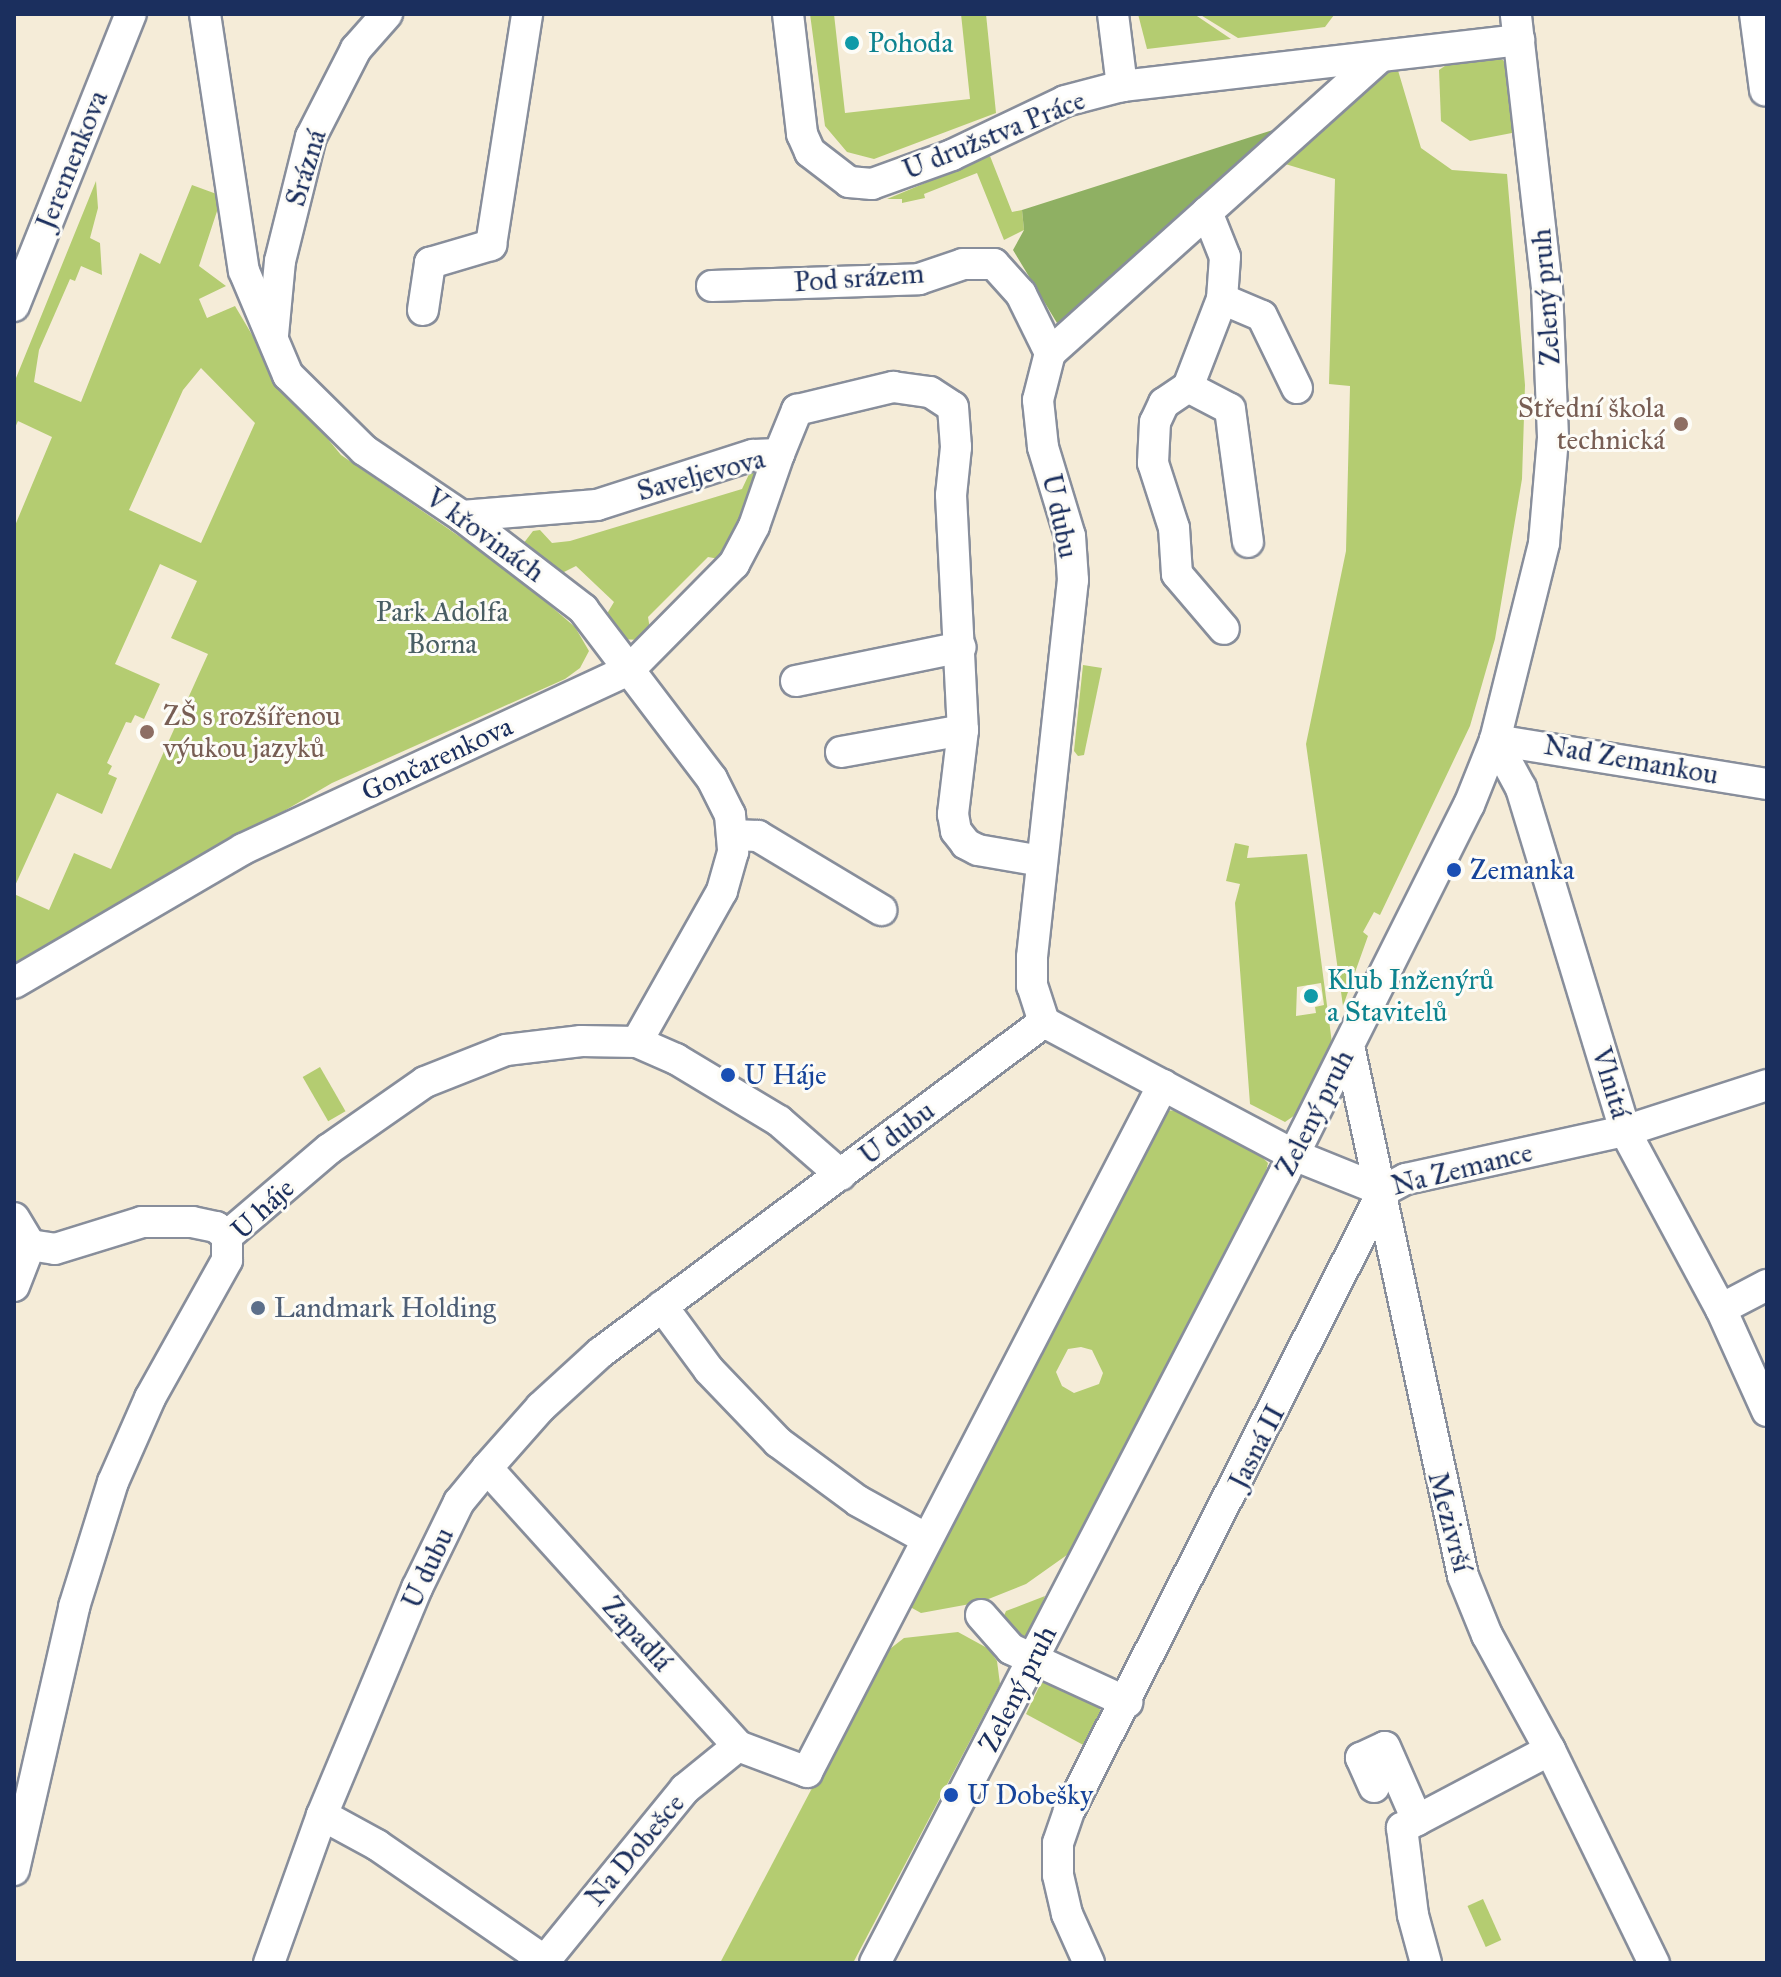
<!DOCTYPE html>
<meta charset="utf-8">
<style>
body{margin:0}
#map{position:relative;width:1781px;height:1977px;overflow:hidden;background:#f5ecd8;font-family:"IM FELL Great Primer",serif}
div>[style]{position:absolute}
[style*='--x']{left:calc(var(--x)*1px);top:calc(var(--y)*1px);width:calc(var(--w)*1px);rotate:calc(var(--a)*1deg)}
.green>*{inset:0;background:#b4cc71;transform-origin:0 0}
.forest>*{inset:0;background:#8fb063}
.roads{filter:drop-shadow(2px 0 #888e9b) drop-shadow(-2px 0 #888e9b) drop-shadow(0 2px #888e9b) drop-shadow(0 -2px #888e9b)}
.minor>*{height:30px;margin:-15px;padding:0 15px;transform-origin:15px;border-radius:15px;background:#fff}
.dots>*{width:22px;height:22px;translate:-50% -50%;box-sizing:border-box;border:4px solid #fdfcf7;border-radius:50%}
span{translate:-50% -50%;white-space:nowrap;text-align:center;line-height:1.15;-webkit-text-stroke:6px #fdfcf7;paint-order:stroke}
.culture-label{font-size:28px;color:#0d838f}
.left{translate:0 -50%;text-align:left}
.street-label{font-size:28px;color:#1b2f5e}
.education-label{font-size:28px;color:#785e54}
.right{translate:-100% -50%;text-align:right}
.park-label{font-size:28px;color:#495e64}
.transit-label{font-size:28px;color:#164399}
.service-label{font-size:28px;color:#4e5e75}
.frame{position:absolute;inset:0;border:16px solid #1b2f5e;pointer-events:none}
</style>
<div id="map">
<div class="green">
<i style="clip-path:polygon(810px 14px,834px 14px,845px 113px,970px 99px,961px 14px,986px 14px,996px 113px,874px 159px,847px 152px,825px 126px)"></i>
<i style="clip-path:polygon(1138px 14px,1194px 14px,1231px 39px,1147px 49px)"></i>
<i style="clip-path:polygon(1199px 14px,1333px 14px,1334px 15px,1325px 27px,1238px 38px)"></i>
<i style="clip-path:polygon(1486px 55px,1503px 60px,1511px 73px,1517px 118px,1512px 133px,1470px 141px,1441px 121px,1439px 70px,1458px 57px)"></i>
<i style="clip-path:polygon(1397px 67px,1421px 148px,1452px 170px,1507px 174px,1525px 385px,1522px 479px,1495px 639px,1470px 726px,1380px 915px,1374px 912px,1363px 932px,1368px 936px,1343px 1006px,1306px 744px,1346px 551px,1350px 386px,1329px 384px,1335px 179px,1272px 160px,1353px 83px)"></i>
<i style="clip-path:polygon(990px 156px,1012px 212px,1022px 210px,1024px 230px,1004px 240px,977px 173px,924px 194px,925px 198px,902px 203px,902px 199px,887px 199px)"></i>
<i style="clip-path:polygon(evenodd,96px 181px,98px 208px,90px 238px,100px 243px,102px 275px,81px 266px,75px 281px,70px 279px,39px 350px,34px 382px,81px 402px,140px 253px,160px 264px,192px 185px,222px 196px,199px 266px,226px 286px,199px 299px,207px 318px,235px 306px,277px 377px,341px 455px,511px 572px,575px 627px,589px 651px,580px 668px,565px 679px,332px 783px,14px 968px,14px 894px,49px 910px,74px 853px,111px 869px,208px 654px,171px 638px,197px 581px,160px 564px,115px 664px,160px 684px,144px 719px,135px 715px,131px 723px,126px 722px,107px 763px,112px 766px,108px 774px,117px 778px,102px 814px,57px 793px,14px 888px,14px 528px,52px 437px,18px 421px,14px 430px,14px 383px,96px 181px,201px 368px,255px 423px,201px 543px,129px 510px,183px 390px,201px 368px)"></i>
<i style="clip-path:polygon(751px 470px,761px 476px,725px 560px,708px 557px,648px 617px,651px 635px,640px 640px,620px 639px,602px 622px,614px 602px,576px 566px,556px 576px,528px 555px,523px 544px,533px 531px,540px 530px,552px 543px,570px 541px,742px 489px)"></i>
<i style="clip-path:polygon(1083px 665px,1102px 668px,1084px 755px,1078px 756px,1074px 751px)"></i>
<i style="clip-path:polygon(evenodd,1235px 843px,1249px 846px,1247px 858px,1307px 854px,1332px 1043px,1295px 1115px,1285px 1122px,1250px 1104px,1235px 903px,1240px 884px,1226px 881px,1235px 843px,1321px 983px,1324px 1005px,1315px 1007px,1316px 1013px,1296px 1016px,1297px 987px,1321px 983px)"></i>
<i style="left:320px;top:1067px;width:51px;height:20px;rotate:60deg"></i>
<i style="clip-path:polygon(evenodd,1181px 1110px,1252px 1147px,1268px 1163px,1264px 1180px,1081px 1545px,1026px 1584px,981px 1602px,921px 1613px,912px 1608px,909px 1598px,1162px 1111px,1181px 1110px,1081px 1347px,1092px 1350px,1103px 1373px,1099px 1384px,1074px 1393px,1062px 1386px,1056px 1372px,1068px 1349px,1081px 1347px)"></i>
<i style="clip-path:polygon(1045px 1596px,1030px 1636px,1017px 1638px,1003px 1618px,1006px 1611px)"></i>
<i style="clip-path:polygon(958px 1632px,989px 1649px,997px 1661px,1000px 1684px,853px 1963px,720px 1963px,882px 1655px,904px 1638px)"></i>
<i style="clip-path:polygon(1042px 1681px,1099px 1707px,1102px 1716px,1087px 1747px,1026px 1714px)"></i>
<i style="left:1483px;top:1899px;width:45px;height:17px;rotate:66deg"></i>
</div>
<div class="forest">
<i style="clip-path:polygon(1295px 123px,1083px 310px,1057px 323px,1013px 250px,1024px 230px,1022px 210px)"></i>
</div>
<div class="roads">
<div class="minor">
<i style="--x:205;--y:14;--w:260;--a:81.4"></i>
<i style="--x:244;--y:271;--w:113;--a:67.1"></i>
<i style="--x:288;--y:375;--w:107;--a:44.6"></i>
<i style="--x:364;--y:450;--w:118;--a:34"></i>
<i style="--x:462;--y:516;--w:153;--a:37.5"></i>
<i style="--x:583;--y:609;--w:213;--a:52.8"></i>
<i style="--x:712;--y:779;--w:40;--a:63.4"></i>
<i style="--x:730;--y:815;--w:37;--a:85"></i>
<i style="--x:733;--y:852;--w:41;--a:105.8"></i>
<i style="--x:722;--y:891;--w:173;--a:119.4"></i>
<i style="--x:788;--y:14;--w:121;--a:83.3"></i>
<i style="--x:802;--y:134;--w:20;--a:66"></i>
<i style="--x:810;--y:152;--w:49;--a:37.6"></i>
<i style="--x:849;--y:182;--w:23;--a:5"></i>
<i style="--x:872;--y:184;--w:85;--a:-19.9"></i>
<i style="--x:952;--y:155;--w:125;--a:-25.5"></i>
<i style="--x:1065;--y:101;--w:59;--a:-14.7"></i>
<i style="--x:1122;--y:86;--w:400;--a:-6.6"></i>
<i style="--x:1113;--y:14;--w:73;--a:82.9"></i>
<i style="--x:1755;--y:14;--w:77;--a:82.5"></i>
<i style="--x:1207;--y:212;--w:48;--a:68.2"></i>
<i style="--x:1225;--y:257;--w:42;--a:94.1"></i>
<i style="--x:1222;--y:299;--w:94;--a:111.1"></i>
<i style="--x:1188;--y:387;--w:29;--a:146"></i>
<i style="--x:1164;--y:403;--w:21;--a:115"></i>
<i style="--x:1155;--y:422;--w:41;--a:92.8"></i>
<i style="--x:1153;--y:463;--w:68;--a:72.1"></i>
<i style="--x:1174;--y:528;--w:46;--a:86.3"></i>
<i style="--x:1177;--y:574;--w:72;--a:49.5"></i>
<i style="--x:712;--y:286;--w:207;--a:-1.9"></i>
<i style="--x:919;--y:279;--w:46;--a:-18.8"></i>
<i style="--x:963;--y:264;--w:31;--a:0"></i>
<i style="--x:994;--y:264;--w:40;--a:48"></i>
<i style="--x:1021;--y:294;--w:66;--a:63.8"></i>
<i style="--x:1222;--y:299;--w:43;--a:23"></i>
<i style="--x:1262;--y:316;--w:80;--a:64.1"></i>
<i style="--x:14;--y:306;--w:315;--a:-68.2"></i>
<i style="--x:423;--y:310;--w:48;--a:-81.5"></i>
<i style="--x:430;--y:263;--w:64;--a:-16.4"></i>
<i style="--x:491;--y:245;--w:234;--a:-81.1"></i>
<i style="--x:273;--y:335;--w:74;--a:-84.6"></i>
<i style="--x:280;--y:261;--w:128;--a:-76"></i>
<i style="--x:311;--y:137;--w:99;--a:-62.9"></i>
<i style="--x:356;--y:49;--w:47;--a:-48.5"></i>
<i style="--x:1188;--y:387;--w:47;--a:27.6"></i>
<i style="--x:1230;--y:409;--w:134;--a:82.3"></i>
<i style="--x:462;--y:516;--w:135;--a:-4.7"></i>
<i style="--x:597;--y:505;--w:164;--a:-17.8"></i>
<i style="--x:753;--y:455;--w:26;--a:-2"></i>
<i style="--x:779;--y:454;--w:48;--a:-67.8"></i>
<i style="--x:797;--y:410;--w:99;--a:-13.5"></i>
<i style="--x:893;--y:387;--w:37;--a:8"></i>
<i style="--x:930;--y:392;--w:27;--a:33"></i>
<i style="--x:953;--y:407;--w:40;--a:85.7"></i>
<i style="--x:956;--y:447;--w:48;--a:95.9"></i>
<i style="--x:951;--y:495;--w:235;--a:87.1"></i>
<i style="--x:963;--y:730;--w:85;--a:96.8"></i>
<i style="--x:953;--y:814;--w:17;--a:80"></i>
<i style="--x:956;--y:831;--w:16;--a:52"></i>
<i style="--x:966;--y:844;--w:13;--a:27"></i>
<i style="--x:978;--y:850;--w:64;--a:9.9"></i>
<i style="--x:796;--y:681;--w:168;--a:-11.6"></i>
<i style="--x:1495;--y:740;--w:55;--a:61.6"></i>
<i style="--x:1521;--y:788;--w:358;--a:73.1"></i>
<i style="--x:1625;--y:1131;--w:202;--a:61.7"></i>
<i style="--x:1721;--y:1309;--w:112;--a:65.7"></i>
<i style="--x:1495;--y:740;--w:276;--a:9.2"></i>
<i style="--x:841;--y:752;--w:124;--a:-10.2"></i>
<i style="--x:732;--y:835;--w:26;--a:2"></i>
<i style="--x:758;--y:836;--w:144;--a:31"></i>
<i style="--x:14;--y:983;--w:265;--a:-30.3"></i>
<i style="--x:243;--y:849;--w:427;--a:-24.9"></i>
<i style="--x:630;--y:669;--w:148;--a:-45.3"></i>
<i style="--x:734;--y:564;--w:43;--a:-62.2"></i>
<i style="--x:754;--y:526;--w:76;--a:-70.9"></i>
<i style="--x:1044;--y:1022;--w:38;--a:-108"></i>
<i style="--x:1032;--y:986;--w:29;--a:-90"></i>
<i style="--x:1032;--y:957;--w:379;--a:-83.8"></i>
<i style="--x:1073;--y:580;--w:44;--a:-93.9"></i>
<i style="--x:1070;--y:536;--w:93;--a:-106.9"></i>
<i style="--x:1043;--y:447;--w:47;--a:-96.1"></i>
<i style="--x:1038;--y:400;--w:49;--a:-75.7"></i>
<i style="--x:1050;--y:353;--w:442;--a:-41.9"></i>
<i style="--x:1044;--y:1022;--w:283;--a:28"></i>
<i style="--x:1294;--y:1155;--w:96;--a:22"></i>
<i style="--x:1383;--y:1191;--w:26;--a:-28"></i>
<i style="--x:1406;--y:1179;--w:224;--a:-12.4"></i>
<i style="--x:1625;--y:1131;--w:149;--a:-17.9"></i>
<i style="--x:1349;--y:1046;--w:542;--a:77.86"></i>
<i style="--x:1463;--y:1576;--w:64;--a:67.9"></i>
<i style="--x:1487;--y:1635;--w:131;--a:61.3"></i>
<i style="--x:1550;--y:1750;--w:237;--a:64"></i>
<i style="--x:14;--y:1218;--w:31;--a:59"></i>
<i style="--x:227;--y:1236;--w:134;--a:-40.5"></i>
<i style="--x:329;--y:1149;--w:117;--a:-34.9"></i>
<i style="--x:425;--y:1082;--w:87;--a:-21.6"></i>
<i style="--x:506;--y:1050;--w:76;--a:-6.8"></i>
<i style="--x:581;--y:1041;--w:56;--a:1"></i>
<i style="--x:637;--y:1042;--w:43;--a:23.6"></i>
<i style="--x:676;--y:1059;--w:120;--a:31"></i>
<i style="--x:779;--y:1121;--w:82;--a:41.1"></i>
<i style="--x:30;--y:1245;--w:25;--a:9"></i>
<i style="--x:55;--y:1249;--w:91;--a:-17.2"></i>
<i style="--x:142;--y:1222;--w:50;--a:0"></i>
<i style="--x:192;--y:1222;--w:25;--a:12"></i>
<i style="--x:216;--y:1227;--w:14;--a:39"></i>
<i style="--x:14;--y:1286;--w:44;--a:-68.7"></i>
<i style="--x:662;--y:1306;--w:79;--a:53.7"></i>
<i style="--x:709;--y:1370;--w:100;--a:46.2"></i>
<i style="--x:778;--y:1442;--w:99;--a:36.4"></i>
<i style="--x:858;--y:1501;--w:79;--a:28.8"></i>
<i style="--x:1721;--y:1309;--w:52;--a:-27.6"></i>
<i style="--x:487;--y:1468;--w:375;--a:47.9"></i>
<i style="--x:738;--y:1746;--w:74;--a:20.6"></i>
<i style="--x:807;--y:1772;--w:774;--a:-62.61"></i>
<i style="--x:981;--y:1615;--w:45;--a:48.6"></i>
<i style="--x:1011;--y:1649;--w:128;--a:24.6"></i>
<i style="--x:1374;--y:1787;--w:32;--a:-114"></i>
<i style="--x:1361;--y:1758;--w:26;--a:-25"></i>
<i style="--x:1385;--y:1747;--w:80;--a:66.3"></i>
<i style="--x:322;--y:1815;--w:63;--a:28.6"></i>
<i style="--x:377;--y:1845;--w:203;--a:34.6"></i>
<i style="--x:14;--y:1870;--w:270;--a:-77.1"></i>
<i style="--x:74;--y:1607;--w:131;--a:-72.7"></i>
<i style="--x:113;--y:1482;--w:92;--a:-66.2"></i>
<i style="--x:150;--y:1398;--w:158;--a:-60.8"></i>
<i style="--x:227;--y:1260;--w:24;--a:-90"></i>
<i style="--x:269;--y:1963;--w:157;--a:-70.3"></i>
<i style="--x:322;--y:1815;--w:246;--a:-67.3"></i>
<i style="--x:417;--y:1588;--w:96;--a:-64"></i>
<i style="--x:459;--y:1502;--w:44;--a:-50.5"></i>
<i style="--x:487;--y:1468;--w:81;--a:-48.5"></i>
<i style="--x:541;--y:1407;--w:80;--a:-42.5"></i>
<i style="--x:600;--y:1353;--w:554;--a:-36.7"></i>
<i style="--x:543;--y:1963;--w:225;--a:-50.8"></i>
<i style="--x:685;--y:1789;--w:68;--a:-39.1"></i>
<i style="--x:875;--y:1963;--w:889;--a:-62.6"></i>
<i style="--x:1284;--y:1174;--w:413;--a:-63.4"></i>
<i style="--x:1469;--y:805;--w:70;--a:-68.2"></i>
<i style="--x:1495;--y:740;--w:203;--a:-76"></i>
<i style="--x:1544;--y:543;--w:106;--a:-85.1"></i>
<i style="--x:1553;--y:437;--w:149;--a:-92.3"></i>
<i style="--x:1547;--y:288;--w:276;--a:-96.5"></i>
<i style="--x:1089;--y:1963;--w:54;--a:-114.2"></i>
<i style="--x:1067;--y:1914;--w:40;--a:-103"></i>
<i style="--x:1058;--y:1875;--w:32;--a:-90"></i>
<i style="--x:1058;--y:1843;--w:34;--a:-71"></i>
<i style="--x:1069;--y:1811;--w:695;--a:-63.14"></i>
<i style="--x:1426;--y:1963;--w:50;--a:-105.2"></i>
<i style="--x:1413;--y:1915;--w:88;--a:-97.2"></i>
<i style="--x:1402;--y:1828;--w:167;--a:-27.8"></i>
</div>
</div>
<div class="dots">
<i style="left:852px;top:43px;background:#0f9aa8"></i>
<i style="left:1681px;top:424px;background:#8d6e63"></i>
<i style="left:147px;top:732px;background:#8d6e63"></i>
<i style="left:1454px;top:870px;background:#1a4fb4"></i>
<i style="left:1311px;top:996px;background:#0f9aa8"></i>
<i style="left:728px;top:1075px;background:#1a4fb4"></i>
<i style="left:258px;top:1308px;background:#5c6f8a"></i>
<i style="left:951px;top:1795px;background:#1a4fb4"></i>
</div>
<div class="culture-label">
<span class="left" style="left:868px;top:43px">Pohoda</span>
<span class="left" style="left:1327px;top:996px">Klub Inženýrů<br>a Stavitelů</span>
</div>
<div class="street-label">
<span style="left:994px;top:135px;rotate:-22deg">U družstva Práce</span>
<span style="left:72px;top:160px;rotate:-68deg">Jeremenkova</span>
<span style="left:306px;top:168px;rotate:-73deg">Srázná</span>
<span style="left:859px;top:278px;rotate:-4deg">Pod srázem</span>
<span style="left:1546px;top:297px;rotate:-94deg">Zelený pruh</span>
<span style="left:701px;top:475px;rotate:-15deg">Saveljevova</span>
<span style="left:1060px;top:516px;rotate:78deg">U dubu</span>
<span style="left:485px;top:535px;rotate:36deg">V křovinách</span>
<span style="left:437px;top:759px;rotate:-25deg">Gončarenkova</span>
<span style="left:1631px;top:760px;rotate:10deg">Nad Zemankou</span>
<span style="left:1611px;top:1083px;rotate:73deg">Vlnitá</span>
<span style="left:1315px;top:1113px;rotate:-63deg">Zelený pruh</span>
<span style="left:897px;top:1133px;rotate:-37deg">U dubu</span>
<span style="left:1462px;top:1169px;rotate:-14deg">Na Zemance</span>
<span style="left:263px;top:1209px;rotate:-43deg">U háje</span>
<span style="left:1257px;top:1447px;rotate:-63deg">Jasná II</span>
<span style="left:1450px;top:1522px;rotate:75deg">Mezivrší</span>
<span style="left:428px;top:1568px;rotate:-65deg">U dubu</span>
<span style="left:637px;top:1634px;rotate:48deg">Zapadlá</span>
<span style="left:1018px;top:1689px;rotate:-63deg">Zelený pruh</span>
<span style="left:635px;top:1850px;rotate:-50deg">Na Dobešce</span>
</div>
<div class="education-label">
<span class="right" style="left:1665px;top:424px">Střední škola<br>technická</span>
<span class="left" style="left:163px;top:732px">ZŠ s rozšířenou<br>výukou jazyků</span>
</div>
<div class="park-label">
<span style="left:442px;top:628px">Park Adolfa<br>Borna</span>
</div>
<div class="transit-label">
<span class="left" style="left:1470px;top:870px">Zemanka</span>
<span class="left" style="left:744px;top:1075px">U Háje</span>
<span class="left" style="left:967px;top:1795px">U Dobešky</span>
</div>
<div class="service-label">
<span class="left" style="left:274px;top:1308px">Landmark Holding</span>
</div>
<div class="frame"></div>
</div>
